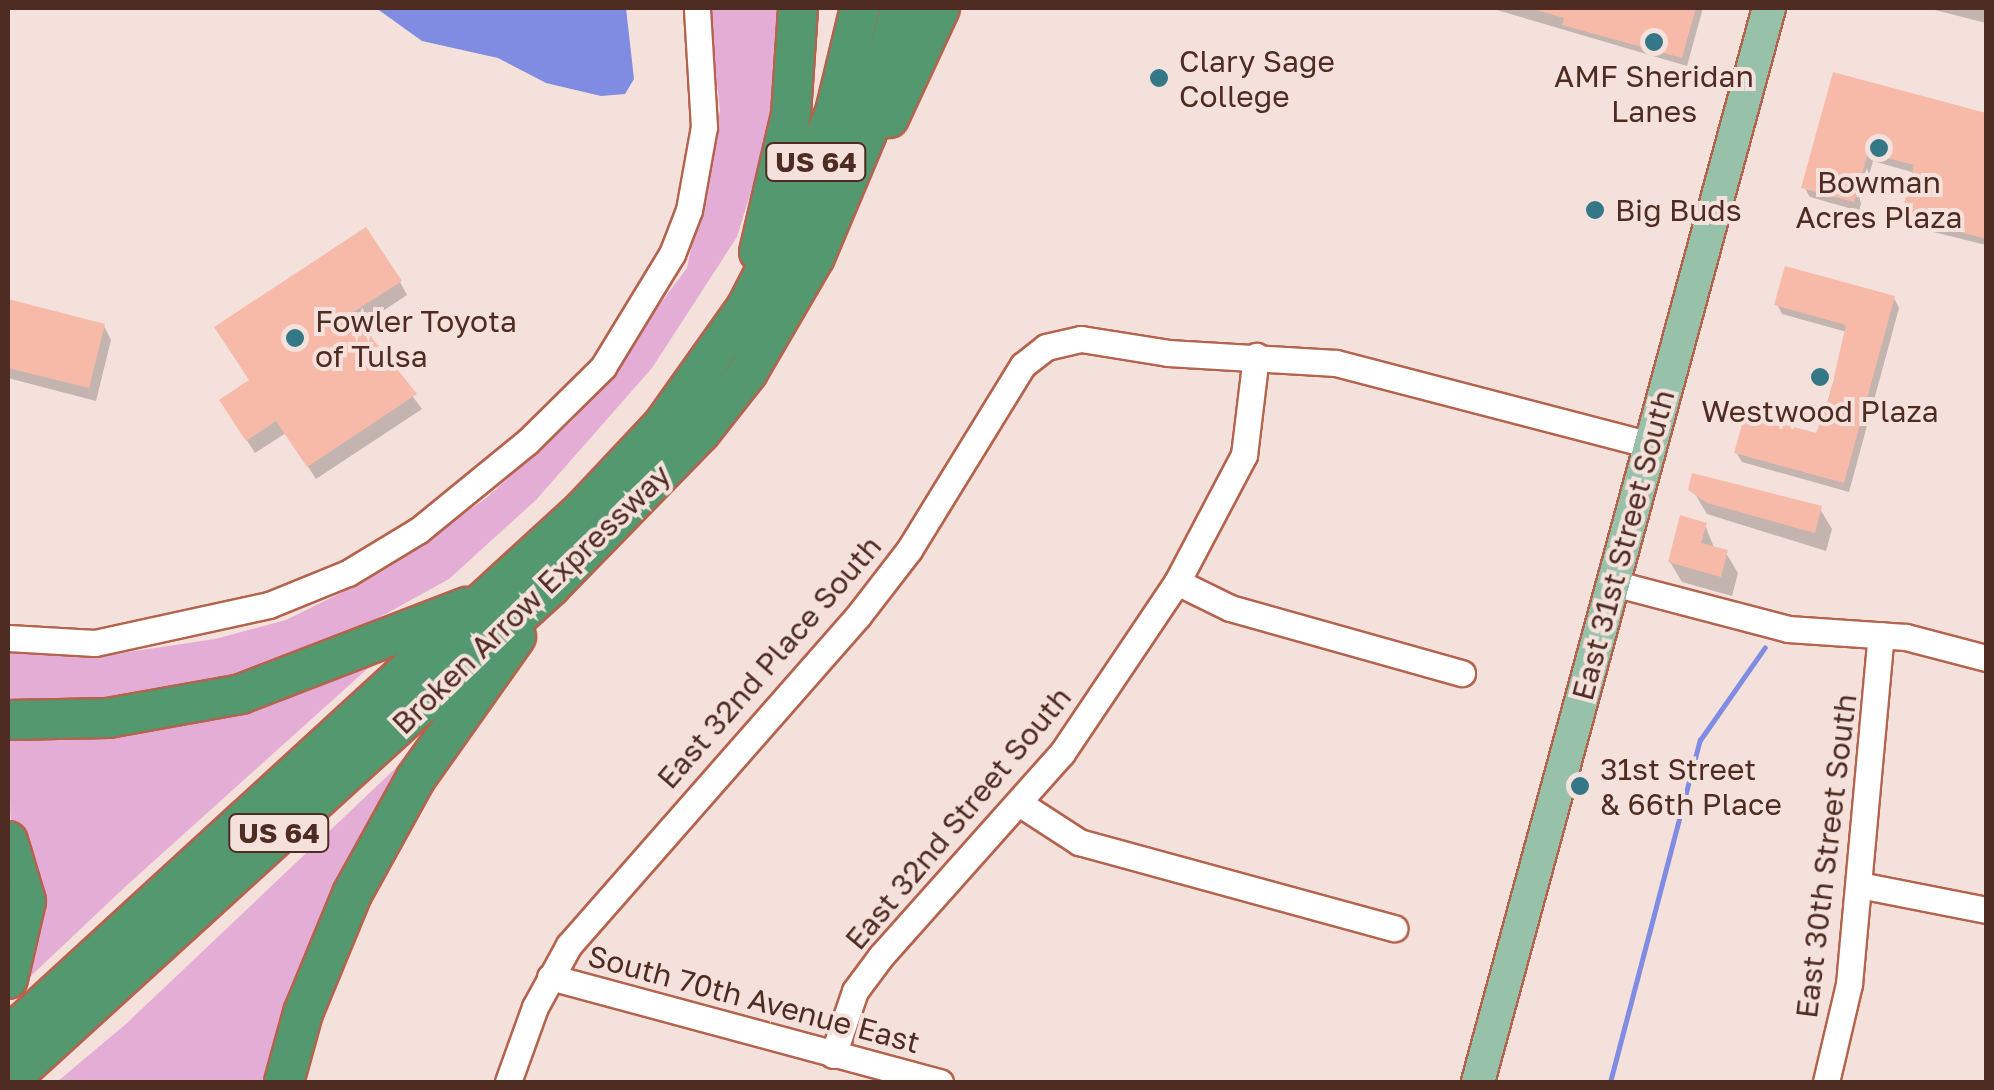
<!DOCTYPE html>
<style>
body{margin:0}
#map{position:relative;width:1994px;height:1090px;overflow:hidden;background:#f4e1dc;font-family:"Golos Text",sans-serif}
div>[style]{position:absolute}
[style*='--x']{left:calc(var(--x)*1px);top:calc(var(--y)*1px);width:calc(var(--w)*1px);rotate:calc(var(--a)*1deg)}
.green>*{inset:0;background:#e4add6}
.water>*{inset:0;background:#808ce1}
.shadow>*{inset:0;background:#0003}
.stream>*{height:5px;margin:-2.5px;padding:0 2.5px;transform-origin:2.5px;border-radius:2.5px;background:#808ce1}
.building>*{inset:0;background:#f7baa9}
.roads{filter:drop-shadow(2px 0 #b4634d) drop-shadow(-2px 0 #b4634d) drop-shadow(0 2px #b4634d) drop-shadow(0 -2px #b4634d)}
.minor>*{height:25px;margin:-12.5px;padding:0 12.5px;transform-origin:12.5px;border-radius:12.5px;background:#fff}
.major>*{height:32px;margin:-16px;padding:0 16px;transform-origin:16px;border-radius:16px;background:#98c1a9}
.highway>*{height:38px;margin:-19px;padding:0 19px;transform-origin:19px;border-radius:19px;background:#54986f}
.dots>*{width:28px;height:28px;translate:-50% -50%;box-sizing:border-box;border:5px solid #f4e1dc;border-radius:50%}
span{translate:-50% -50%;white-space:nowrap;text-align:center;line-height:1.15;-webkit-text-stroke:8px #f4e1dc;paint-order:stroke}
.shield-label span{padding:2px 8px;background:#f4e1dc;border:2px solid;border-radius:8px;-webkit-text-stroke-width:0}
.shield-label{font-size:28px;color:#4f2c22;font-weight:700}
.poi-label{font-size:30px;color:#4f2c22}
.left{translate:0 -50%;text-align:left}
.street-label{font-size:30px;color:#4f2c22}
.frame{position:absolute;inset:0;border:10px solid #4f2c22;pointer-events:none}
</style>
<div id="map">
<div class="green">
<i style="clip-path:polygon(709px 8px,783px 8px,778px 103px,737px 237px,652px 368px,536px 500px,449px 579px,313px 654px,158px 700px,8px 711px,8px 653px,95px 657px,215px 639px,286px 620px,367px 580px,485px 499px,573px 420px,687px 268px,720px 111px)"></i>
<i style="clip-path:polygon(385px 653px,125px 887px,16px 990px,8px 733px)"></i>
<i style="clip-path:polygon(438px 728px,276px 1082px,57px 1082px,127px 1023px)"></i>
</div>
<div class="water">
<i style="clip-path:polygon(376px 8px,626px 8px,634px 79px,625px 94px,601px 96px,546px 83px,498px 58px,422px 41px)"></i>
</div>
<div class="shadow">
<i style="clip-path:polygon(1490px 8px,1703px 8px,1687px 66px)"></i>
<i style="clip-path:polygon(1927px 8px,1986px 8px,1986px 23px)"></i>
<i style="clip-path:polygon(1835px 75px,1986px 115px,1986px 245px,1909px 226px,1903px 216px,1915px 173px,1873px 161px,1859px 211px,1810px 197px,1804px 187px)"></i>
<i style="clip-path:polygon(400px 282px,407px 295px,360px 326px,422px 409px,316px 479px,286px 433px,255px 453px,230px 414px,252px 382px,225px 341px)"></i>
<i style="clip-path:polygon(1894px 298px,1899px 308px,1849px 492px,1742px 462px,1736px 452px,1818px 436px,1847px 332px,1782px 314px,1777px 304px)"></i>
<i style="clip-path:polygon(8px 302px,104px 326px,111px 340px,96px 401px,8px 378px)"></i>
<i style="clip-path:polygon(1695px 494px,1820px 509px,1832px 529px,1826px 551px,1707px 514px)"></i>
<i style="clip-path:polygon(1705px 525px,1715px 550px,1726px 553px,1738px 573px,1732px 596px,1682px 582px,1670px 562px)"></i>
</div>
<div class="stream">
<i style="--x:1610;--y:1082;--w:354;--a:-75.3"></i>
<i style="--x:1700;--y:740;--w:113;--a:-55"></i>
</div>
<div class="building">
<i style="clip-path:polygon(1530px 8px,1696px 8px,1682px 58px,1562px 25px,1564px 18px)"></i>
<i style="clip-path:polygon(1833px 72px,1986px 113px,1986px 239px,1901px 216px,1914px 165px,1868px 153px,1854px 202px,1801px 188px)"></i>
<i style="clip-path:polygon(366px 227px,402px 281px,352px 313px,417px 394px,307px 467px,276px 421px,246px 441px,219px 400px,249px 380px,214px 327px)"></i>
<i style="clip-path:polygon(1785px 266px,1895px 296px,1844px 483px,1734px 453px,1745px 414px,1816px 433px,1829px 398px,1846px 325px,1774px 305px)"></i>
<i style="clip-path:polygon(8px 299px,105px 324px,89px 388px,8px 368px)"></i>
<i style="clip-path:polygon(1692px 473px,1822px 506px,1815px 533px,1707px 503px,1688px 490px)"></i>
<i style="clip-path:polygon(1680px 515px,1707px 523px,1701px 543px,1728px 550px,1721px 577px,1668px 562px)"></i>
</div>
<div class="roads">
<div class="minor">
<i style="--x:1177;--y:582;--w:59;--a:26.1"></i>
<i style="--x:1230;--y:608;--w:241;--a:15.7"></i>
<i style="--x:1613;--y:583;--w:181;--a:14.7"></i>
<i style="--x:1788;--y:629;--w:118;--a:3.9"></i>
<i style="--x:1906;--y:637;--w:83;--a:14.7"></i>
<i style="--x:8;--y:638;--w:87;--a:3.3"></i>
<i style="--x:95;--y:643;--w:178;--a:-12.3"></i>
<i style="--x:269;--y:605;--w:85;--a:-22.1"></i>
<i style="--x:348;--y:573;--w:83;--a:-31.2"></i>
<i style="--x:419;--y:530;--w:139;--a:-39.2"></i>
<i style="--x:527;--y:442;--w:107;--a:-44.6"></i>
<i style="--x:603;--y:367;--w:132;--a:-58.6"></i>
<i style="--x:672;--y:254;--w:47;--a:-68.9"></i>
<i style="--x:689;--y:210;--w:84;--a:-79.8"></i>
<i style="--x:704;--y:127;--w:119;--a:-93.4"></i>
<i style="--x:1019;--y:803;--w:72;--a:33"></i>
<i style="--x:1079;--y:842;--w:327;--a:15.3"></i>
<i style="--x:1859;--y:885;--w:129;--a:11.1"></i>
<i style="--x:550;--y:977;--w:404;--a:15.1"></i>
<i style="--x:833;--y:1055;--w:68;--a:-71"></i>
<i style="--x:855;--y:991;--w:44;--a:-53.4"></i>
<i style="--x:881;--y:956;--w:272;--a:-48.3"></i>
<i style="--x:1062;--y:753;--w:206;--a:-56.1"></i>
<i style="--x:1177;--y:582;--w:144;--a:-62.2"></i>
<i style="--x:1244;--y:455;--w:100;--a:-83.1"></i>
<i style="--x:508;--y:1082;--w:80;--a:-70.2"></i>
<i style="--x:535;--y:1007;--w:71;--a:-61.3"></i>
<i style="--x:569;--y:945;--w:438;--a:-48.7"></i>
<i style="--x:858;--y:616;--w:83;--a:-52.3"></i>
<i style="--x:909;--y:550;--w:217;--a:-58.4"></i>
<i style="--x:1023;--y:365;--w:29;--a:-38"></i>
<i style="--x:1046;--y:347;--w:36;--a:-13"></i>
<i style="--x:1081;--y:339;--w:88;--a:9.1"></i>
<i style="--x:1168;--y:353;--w:168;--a:3.4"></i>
<i style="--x:1336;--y:363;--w:325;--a:14.6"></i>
<i style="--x:1826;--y:1082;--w:101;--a:-76.8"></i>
<i style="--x:1849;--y:984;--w:350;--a:-84.8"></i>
</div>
<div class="major">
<i style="--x:1478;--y:1082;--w:1113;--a:-74.84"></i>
</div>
<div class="highway">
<i style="--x:889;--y:118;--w:121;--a:-65.1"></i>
<i style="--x:759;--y:252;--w:142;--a:-76.9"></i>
<i style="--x:791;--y:114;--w:106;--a:-86.2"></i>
<i style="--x:8;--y:720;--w:100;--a:-1.1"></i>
<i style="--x:108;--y:718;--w:135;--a:-10.2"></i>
<i style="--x:241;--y:694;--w:242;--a:-21.1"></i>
<i style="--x:8;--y:841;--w:63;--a:73.3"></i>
<i style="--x:26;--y:901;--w:80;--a:103"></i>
<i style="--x:8;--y:1037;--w:780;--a:-42.51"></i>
<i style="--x:583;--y:510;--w:115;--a:-46.8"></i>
<i style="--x:662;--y:426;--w:145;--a:-54.6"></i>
<i style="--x:746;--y:308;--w:92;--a:-62.9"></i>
<i style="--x:788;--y:226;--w:123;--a:-67.6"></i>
<i style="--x:835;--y:112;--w:107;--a:-76.5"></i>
<i style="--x:8;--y:1081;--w:735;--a:-42.35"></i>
<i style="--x:551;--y:586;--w:214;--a:-45.8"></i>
<i style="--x:700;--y:433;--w:78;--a:-51.8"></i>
<i style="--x:748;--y:372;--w:133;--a:-59.8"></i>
<i style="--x:815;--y:257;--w:134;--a:-67.2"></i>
<i style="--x:867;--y:133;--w:129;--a:-75.2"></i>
<i style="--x:284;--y:1082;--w:72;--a:-74.6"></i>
<i style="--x:303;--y:1013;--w:129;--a:-67.6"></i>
<i style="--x:352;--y:894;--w:132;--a:-61.1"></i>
<i style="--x:416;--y:778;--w:173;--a:-54.7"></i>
</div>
</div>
<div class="dots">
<i style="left:1654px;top:42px;background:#347787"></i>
<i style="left:1159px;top:78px;background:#347787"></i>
<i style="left:1879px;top:148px;background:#347787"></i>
<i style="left:1595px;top:210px;background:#347787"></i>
<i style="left:295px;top:338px;background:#347787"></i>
<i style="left:1820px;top:377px;background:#347787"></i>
<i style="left:1580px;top:786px;background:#347787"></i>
</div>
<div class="shield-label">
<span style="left:816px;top:162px">US 64</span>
<span style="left:279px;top:833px">US 64</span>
</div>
<div class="poi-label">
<span class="left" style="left:1179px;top:78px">Clary Sage<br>College</span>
<span style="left:1654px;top:93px">AMF Sheridan<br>Lanes</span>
<span style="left:1879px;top:199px">Bowman<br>Acres Plaza</span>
<span class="left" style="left:1615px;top:210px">Big Buds</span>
<span class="left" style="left:315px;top:338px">Fowler Toyota<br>of Tulsa</span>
<span style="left:1820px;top:411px">Westwood Plaza</span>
<span class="left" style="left:1600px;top:786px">31st Street<br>&amp; 66th Place</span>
</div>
<div class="street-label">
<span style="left:1623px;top:545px;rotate:-75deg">East 31st Street South</span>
<span style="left:531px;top:599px;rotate:-44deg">Broken Arrow Expressway</span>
<span style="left:769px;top:662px;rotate:-49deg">East 32nd Place South</span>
<span style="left:958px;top:818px;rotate:-50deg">East 32nd Street South</span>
<span style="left:1826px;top:856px;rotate:-83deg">East 30th Street South</span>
<span style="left:754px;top:999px;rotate:15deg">South 70th Avenue East</span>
</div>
<div class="frame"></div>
</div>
